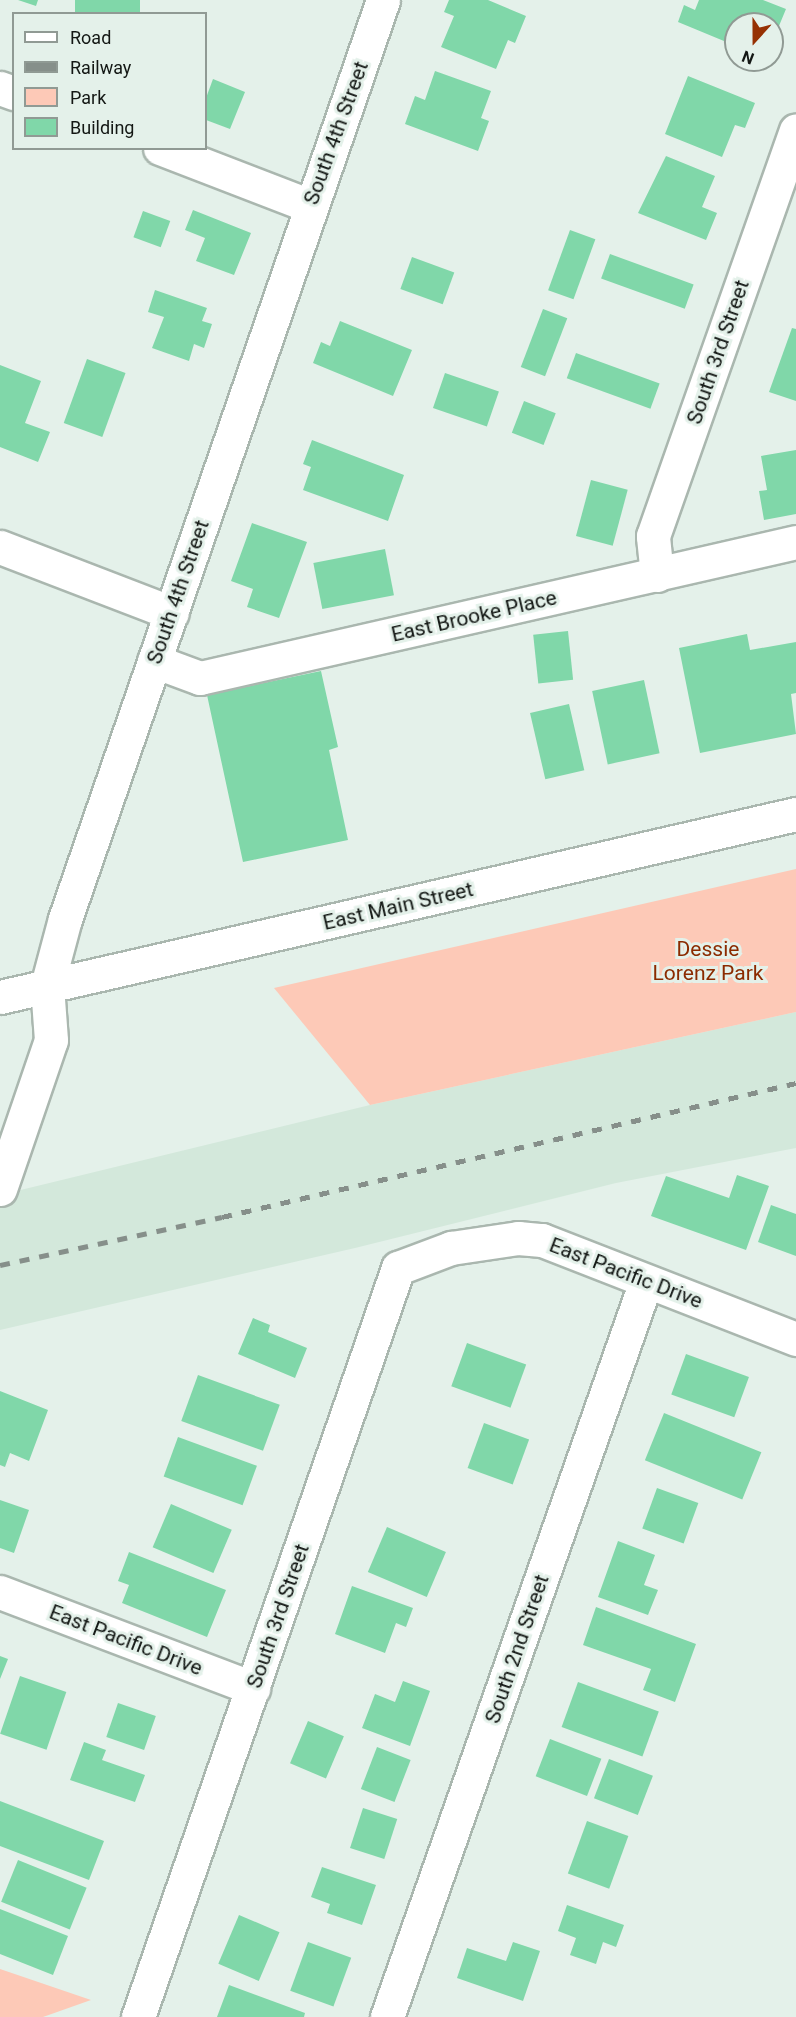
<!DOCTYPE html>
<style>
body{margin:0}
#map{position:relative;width:796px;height:2017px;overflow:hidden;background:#e4f1ea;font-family:Roboto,sans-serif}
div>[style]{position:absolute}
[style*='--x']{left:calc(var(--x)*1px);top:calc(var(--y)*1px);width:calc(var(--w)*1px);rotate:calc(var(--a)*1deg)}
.built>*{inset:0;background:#d3e8db}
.green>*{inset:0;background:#fdc9b7}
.building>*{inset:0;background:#80d7a9;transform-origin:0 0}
.roads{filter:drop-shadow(2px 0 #aab7af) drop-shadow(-2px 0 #aab7af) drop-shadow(0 2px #aab7af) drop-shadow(0 -2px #aab7af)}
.street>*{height:33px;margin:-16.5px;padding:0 16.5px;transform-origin:16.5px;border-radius:16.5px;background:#fff}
.primary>*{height:33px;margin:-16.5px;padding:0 16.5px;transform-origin:16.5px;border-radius:16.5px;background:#fff}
.rail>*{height:4.5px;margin-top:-2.25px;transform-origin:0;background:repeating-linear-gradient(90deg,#868f8a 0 10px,transparent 0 20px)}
span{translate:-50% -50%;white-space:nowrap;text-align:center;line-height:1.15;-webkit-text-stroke:6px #e4f1ea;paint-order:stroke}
.street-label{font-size:21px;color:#131714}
.park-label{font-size:21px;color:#8b2b00}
.legend{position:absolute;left:12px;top:12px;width:195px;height:138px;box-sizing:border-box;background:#e4f1ea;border:2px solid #909a94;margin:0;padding:8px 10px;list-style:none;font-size:18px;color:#131714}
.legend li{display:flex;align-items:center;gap:12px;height:30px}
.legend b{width:30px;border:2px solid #909a94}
.north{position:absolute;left:724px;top:12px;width:60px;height:60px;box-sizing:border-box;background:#e4f1ea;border:2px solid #909a94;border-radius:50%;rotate:201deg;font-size:16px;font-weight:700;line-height:24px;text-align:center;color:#131714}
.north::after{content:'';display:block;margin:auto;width:21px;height:27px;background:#963103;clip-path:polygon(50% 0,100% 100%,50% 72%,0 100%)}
</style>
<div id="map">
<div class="built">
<i style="clip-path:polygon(796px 1012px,796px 1148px,616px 1183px,355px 1248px,0 1330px,0 1195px,370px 1105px)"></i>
</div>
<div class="green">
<i style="clip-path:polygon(796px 869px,796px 1012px,370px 1105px,274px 988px)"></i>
<i style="clip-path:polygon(0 1969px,91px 2000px,43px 2017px,0 2017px)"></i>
</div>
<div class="building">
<i style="clip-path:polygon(18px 0,38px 0,36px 6px)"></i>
<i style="left:75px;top:0;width:65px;height:15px"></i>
<i style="clip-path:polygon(449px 0,488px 0,526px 16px,515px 43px,508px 40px,496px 69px,441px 47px,454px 16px,444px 12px)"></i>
<i style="clip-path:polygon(699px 0,763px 0,786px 9px,774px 38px,772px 24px,736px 24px,736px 46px,678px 22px,684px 5px,695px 10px)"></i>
<i style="clip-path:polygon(435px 71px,491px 91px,481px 118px,489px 121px,478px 151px,405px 124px,415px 96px,425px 100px)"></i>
<i style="clip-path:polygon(688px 76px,755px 103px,745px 128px,735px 125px,722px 157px,665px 134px)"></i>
<i style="clip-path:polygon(213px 79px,245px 92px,230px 129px,206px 120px,206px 98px)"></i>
<i style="clip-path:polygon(666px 156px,715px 176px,702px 207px,717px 213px,706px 240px,638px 213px)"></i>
<i style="clip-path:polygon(193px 210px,251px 233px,234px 275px,196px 261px,205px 238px,185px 230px)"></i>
<i style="left:143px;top:211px;width:29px;height:28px;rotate:20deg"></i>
<i style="left:570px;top:230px;width:27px;height:64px;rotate:20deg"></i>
<i style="left:610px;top:254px;width:89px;height:26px;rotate:20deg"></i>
<i style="left:412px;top:257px;width:45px;height:34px;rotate:20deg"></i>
<i style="clip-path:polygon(155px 290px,207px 308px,202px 321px,212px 324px,204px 348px,194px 344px,189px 361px,152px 348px,164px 317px,148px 312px)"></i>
<i style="left:543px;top:309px;width:26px;height:62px;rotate:21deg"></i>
<i style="clip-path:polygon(340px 321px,412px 350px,393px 396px,313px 363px,321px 342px,330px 346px)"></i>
<i style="clip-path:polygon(792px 328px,796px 329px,796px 401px,769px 392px)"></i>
<i style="left:576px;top:353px;width:89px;height:27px;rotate:20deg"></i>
<i style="left:87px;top:359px;width:41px;height:68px;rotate:20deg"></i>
<i style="clip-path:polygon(0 365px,41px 381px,25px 423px,50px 432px,38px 462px,0 447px)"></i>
<i style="left:445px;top:373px;width:57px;height:37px;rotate:19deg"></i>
<i style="left:524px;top:401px;width:34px;height:34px;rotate:21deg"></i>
<i style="clip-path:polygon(312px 440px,404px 475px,388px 521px,303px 490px,311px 467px,303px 464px)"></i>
<i style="clip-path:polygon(796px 450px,796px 514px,764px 520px,759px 491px,767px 490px,761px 456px)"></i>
<i style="left:591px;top:480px;width:38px;height:58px;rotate:15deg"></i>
<i style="clip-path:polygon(252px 523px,307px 542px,279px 618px,247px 607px,253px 589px,231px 581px)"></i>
<i style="left:385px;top:549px;width:47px;height:73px;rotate:79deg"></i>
<i style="left:568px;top:631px;width:49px;height:35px;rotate:84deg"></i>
<i style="clip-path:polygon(747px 634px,750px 650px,796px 642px,796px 693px,791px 694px,796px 734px,700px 753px,679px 648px)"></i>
<i style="clip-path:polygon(321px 671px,338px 747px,329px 750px,348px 840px,243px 862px,207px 695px)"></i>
<i style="left:644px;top:680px;width:75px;height:53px;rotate:78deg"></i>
<i style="left:569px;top:704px;width:68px;height:40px;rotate:77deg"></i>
<i style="clip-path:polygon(737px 1175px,769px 1186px,746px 1250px,651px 1216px,666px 1176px,729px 1198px)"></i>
<i style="clip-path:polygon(771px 1205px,796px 1214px,796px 1256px,758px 1242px)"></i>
<i style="clip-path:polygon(253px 1318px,270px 1325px,268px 1332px,307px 1348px,295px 1378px,238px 1354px)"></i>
<i style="left:467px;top:1343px;width:63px;height:46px;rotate:20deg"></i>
<i style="left:686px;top:1354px;width:67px;height:43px;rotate:20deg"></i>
<i style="left:198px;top:1375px;width:87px;height:49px;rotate:20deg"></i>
<i style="clip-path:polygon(0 1391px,48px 1410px,29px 1461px,10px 1453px,5px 1467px,0 1465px)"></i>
<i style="left:664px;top:1413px;width:105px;height:51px;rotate:22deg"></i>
<i style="left:484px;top:1423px;width:48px;height:48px;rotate:20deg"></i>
<i style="left:178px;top:1437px;width:84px;height:42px;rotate:20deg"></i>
<i style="left:657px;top:1488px;width:44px;height:43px;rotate:20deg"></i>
<i style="clip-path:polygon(0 1500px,29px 1510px,14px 1553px,0 1548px)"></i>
<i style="left:171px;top:1504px;width:66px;height:47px;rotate:23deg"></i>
<i style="left:387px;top:1527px;width:64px;height:49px;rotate:23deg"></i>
<i style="clip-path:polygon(618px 1541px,655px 1555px,644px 1585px,658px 1590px,648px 1615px,598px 1597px)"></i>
<i style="clip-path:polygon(129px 1552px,226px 1590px,207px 1637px,122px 1603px,129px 1585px,118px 1581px)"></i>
<i style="clip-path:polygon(352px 1586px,413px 1608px,406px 1627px,396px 1623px,385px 1653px,335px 1634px)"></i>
<i style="clip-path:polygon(596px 1607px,696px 1644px,675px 1702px,643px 1690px,651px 1669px,583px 1645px)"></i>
<i style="clip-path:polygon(0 1656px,8px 1659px,0 1679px)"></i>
<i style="left:20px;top:1676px;width:49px;height:61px;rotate:19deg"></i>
<i style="clip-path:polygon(403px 1681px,430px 1691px,410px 1746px,362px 1728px,375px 1694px,395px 1702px)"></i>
<i style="left:578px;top:1682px;width:86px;height:48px;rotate:20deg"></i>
<i style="left:118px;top:1703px;width:40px;height:36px;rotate:19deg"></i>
<i style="left:308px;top:1721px;width:39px;height:46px;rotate:23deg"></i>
<i style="left:550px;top:1739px;width:55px;height:40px;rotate:21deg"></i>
<i style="clip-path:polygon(84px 1742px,106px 1750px,102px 1760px,145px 1775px,135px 1802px,70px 1780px)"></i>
<i style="left:377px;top:1747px;width:36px;height:45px;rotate:21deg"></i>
<i style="left:609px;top:1759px;width:47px;height:42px;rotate:21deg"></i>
<i style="clip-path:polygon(0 1801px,104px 1841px,89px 1880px,0 1846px)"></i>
<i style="left:363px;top:1808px;width:36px;height:42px;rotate:18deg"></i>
<i style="left:587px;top:1821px;width:44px;height:56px;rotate:20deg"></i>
<i style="left:18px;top:1860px;width:74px;height:45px;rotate:22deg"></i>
<i style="clip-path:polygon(322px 1867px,376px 1885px,362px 1925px,327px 1913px,330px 1904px,311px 1897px)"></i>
<i style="clip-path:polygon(567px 1905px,624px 1925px,616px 1947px,603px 1942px,596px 1964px,570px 1955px,576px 1938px,558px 1931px)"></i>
<i style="clip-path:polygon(0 1909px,68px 1936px,53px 1975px,0 1954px)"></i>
<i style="left:239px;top:1915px;width:44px;height:53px;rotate:23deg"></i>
<i style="left:308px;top:1942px;width:46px;height:52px;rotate:20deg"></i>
<i style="clip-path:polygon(513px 1942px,540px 1951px,523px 2001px,457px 1978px,467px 1948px,506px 1961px)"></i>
<i style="clip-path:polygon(229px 1985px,305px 2013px,304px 2017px,217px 2017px)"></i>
</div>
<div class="roads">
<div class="street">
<i style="--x:0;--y:88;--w:15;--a:20"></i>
<i style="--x:160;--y:148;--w:161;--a:21.1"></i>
<i style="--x:0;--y:547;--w:184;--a:21"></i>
<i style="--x:657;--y:575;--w:39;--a:-96"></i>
<i style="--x:653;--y:536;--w:430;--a:-70.6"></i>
<i style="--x:154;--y:661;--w:49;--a:20.3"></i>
<i style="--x:200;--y:678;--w:611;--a:-12.85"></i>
<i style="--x:0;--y:1189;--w:157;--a:-71.1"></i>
<i style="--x:51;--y:1040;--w:54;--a:-94.2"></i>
<i style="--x:47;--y:986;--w:69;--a:-75"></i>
<i style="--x:65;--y:919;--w:972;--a:-70.91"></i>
<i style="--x:0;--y:1592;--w:271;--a:20.8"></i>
<i style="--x:138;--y:2017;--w:793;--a:-70.86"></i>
<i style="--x:398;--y:1268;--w:57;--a:-20.7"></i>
<i style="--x:451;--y:1248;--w:68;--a:-8.5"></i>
<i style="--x:518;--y:1238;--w:24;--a:5"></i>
<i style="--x:542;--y:1240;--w:273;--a:21.3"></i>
<i style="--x:387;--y:2017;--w:780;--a:-70.61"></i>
</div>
<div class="primary">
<i style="--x:0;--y:997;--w:817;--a:-12.95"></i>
</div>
</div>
<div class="rail">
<i style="--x:0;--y:1265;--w:227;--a:-12.2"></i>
<i style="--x:222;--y:1217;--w:589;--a:-13.14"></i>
</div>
<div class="street-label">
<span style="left:336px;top:133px;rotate:-70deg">South 4th Street</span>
<span style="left:718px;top:352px;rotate:-71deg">South 3rd Street</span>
<span style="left:178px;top:592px;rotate:-71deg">South 4th Street</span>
<span style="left:474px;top:616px;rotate:-13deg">East Brooke Place</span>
<span style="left:398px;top:906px;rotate:-13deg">East Main Street</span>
<span style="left:626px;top:1273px;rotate:21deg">East Pacific Drive</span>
<span style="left:278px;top:1616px;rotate:-71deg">South 3rd Street</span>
<span style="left:126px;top:1640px;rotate:21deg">East Pacific Drive</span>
<span style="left:517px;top:1649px;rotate:-71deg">South 2nd Street</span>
</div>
<div class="park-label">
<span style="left:708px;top:961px">Dessie<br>Lorenz Park</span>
</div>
<ul class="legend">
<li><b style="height:8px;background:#fff"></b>Road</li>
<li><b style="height:8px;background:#868f8a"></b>Railway</li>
<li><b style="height:16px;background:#fdc9b7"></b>Park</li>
<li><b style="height:16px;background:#80d7a9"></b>Building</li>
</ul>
<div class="north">N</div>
</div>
